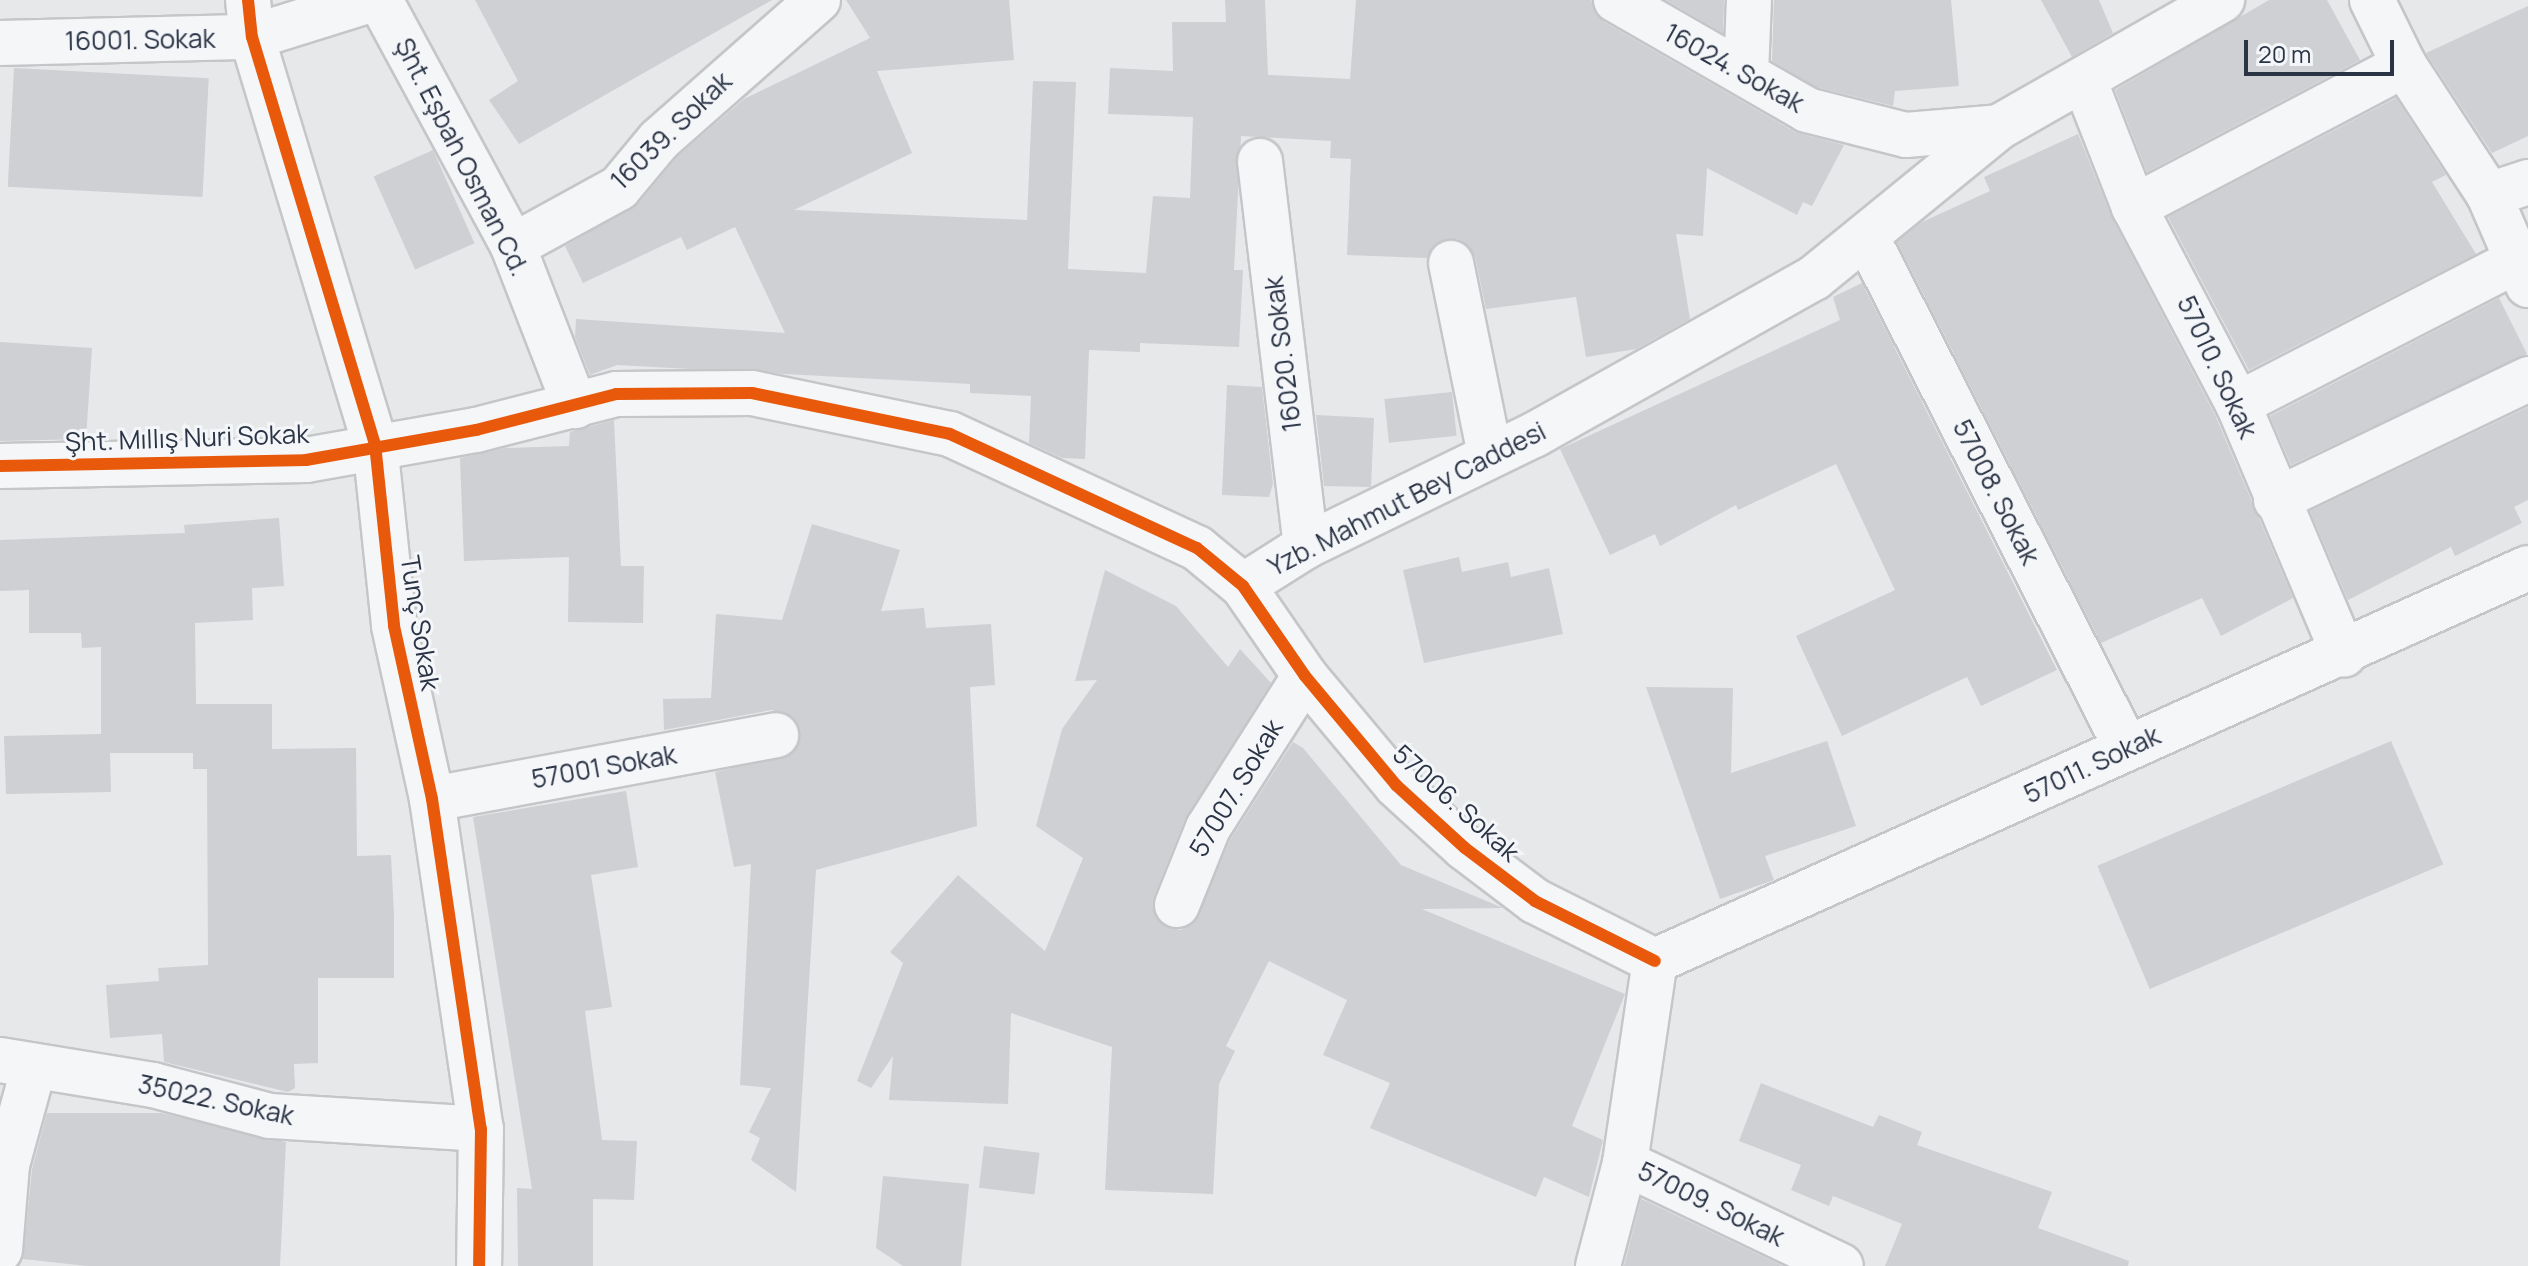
<!DOCTYPE html>
<meta charset="utf-8">
<style>
body{margin:0}
#map{position:relative;width:2528px;height:1266px;overflow:hidden;background:#e6e8ea;font-family:Manrope,sans-serif}
div>[style]{position:absolute}
[style*='--x']{left:calc(var(--x)*1px);top:calc(var(--y)*1px);width:calc(var(--w)*1px);rotate:calc(var(--a)*1deg)}
.building>*{inset:0;background:#ced0d3;transform-origin:0 0}
.roads{filter:drop-shadow(2px 0 #c4c6c8) drop-shadow(-2px 0 #c4c6c8) drop-shadow(0 2px #c4c6c8) drop-shadow(0 -2px #c4c6c8)}
.minor>*{height:44px;margin:-22px;padding:0 22px;transform-origin:22px;border-radius:22px;background:#f5f6f7}
.cycleway>*{height:12px;margin:-6px;padding:0 6px;transform-origin:6px;border-radius:6px;background:#e8590c}
span{translate:-50% -50%;white-space:nowrap;text-align:center;line-height:1.15;-webkit-text-stroke:6px #f4f6f9;paint-order:stroke}
.street-label{font-size:26px;color:#2b3445}
.scale{position:absolute;left:2244px;top:40px;width:150px;height:36px;box-sizing:border-box;border:4px solid #2b3445;border-top:0;padding-left:10px;font-size:24px;line-height:28px;white-space:nowrap;color:#2b3445;-webkit-text-stroke:6px #f4f6f9;paint-order:stroke}
</style>
<div id="map">
<div class="building">
<i style="clip-path:polygon(475px 0,772px 0,519px 144px,489px 100px,518px 81px)"></i>
<i style="clip-path:polygon(846px 0,1009px 0,1014px 60px,877px 71px,912px 153px,794px 210px,1027px 220px,1033px 81px,1076px 82px,1068px 269px,1146px 273px,1153px 196px,1190px 198px,1193px 117px,1108px 114px,1110px 68px,1173px 71px,1172px 22px,1226px 22px,1225px 0,1265px 0,1268px 75px,1350px 79px,1356px 0,1591px 0,1604px 22px,1795px 132px,1844px 145px,1812px 206px,1803px 202px,1797px 215px,1707px 168px,1703px 236px,1676px 234px,1690px 319px,1636px 349px,1586px 357px,1576px 297px,1486px 309px,1475px 257px,1458px 239px,1435px 244px,1427px 258px,1347px 255px,1351px 159px,1330px 158px,1331px 141px,1241px 136px,1234px 270px,1243px 270px,1239px 347px,1140px 343px,1140px 352px,1089px 350px,1085px 459px,1062px 458px,1029px 443px,1031px 396px,970px 393px,970px 384px,617px 365px,590px 375px,575px 337px,576px 319px,785px 333px,735px 227px,687px 250px,681px 237px,583px 283px,565px 246px,638px 204px,677px 157px,744px 99px,870px 38px)"></i>
<i style="clip-path:polygon(1666px 0,1724px 0,1723px 33px)"></i>
<i style="clip-path:polygon(1774px 0,1951px 0,1959px 86px,1895px 91px,1893px 106px,1816px 87px,1772px 61px)"></i>
<i style="clip-path:polygon(2041px 0,2099px 0,2113px 33px,2072px 57px)"></i>
<i style="clip-path:polygon(2269px 0,2327px 0,2360px 60px,2147px 172px,2115px 90px)"></i>
<i style="clip-path:polygon(2528px 6px,2528px 136px,2492px 153px,2426px 53px)"></i>
<i style="left:14px;top:68px;width:195px;height:119px;rotate:3deg"></i>
<i style="clip-path:polygon(2396px 98px,2446px 175px,2432px 182px,2476px 254px,2249px 370px,2168px 217px)"></i>
<i style="clip-path:polygon(2078px 134px,2112px 218px,2215px 415px,2293px 598px,2221px 636px,2202px 598px,2101px 643px,1897px 242px,1922px 222px,1990px 191px,1984px 177px)"></i>
<i style="left:433px;top:150px;width:102px;height:65px;rotate:66deg"></i>
<i style="clip-path:polygon(1862px 283px,2057px 670px,1981px 706px,1967px 677px,1842px 736px,1796px 636px,1895px 590px,1836px 464px,1738px 510px,1736px 505px,1660px 546px,1655px 534px,1610px 555px,1560px 449px,1840px 320px,1833px 297px)"></i>
<i style="clip-path:polygon(2499px 298px,2527px 354px,2291px 465px,2270px 416px)"></i>
<i style="clip-path:polygon(0 342px,92px 348px,86px 439px,0 441px)"></i>
<i style="clip-path:polygon(1227px 385px,1262px 387px,1273px 484px,1269px 497px,1222px 495px)"></i>
<i style="left:1452px;top:392px;width:44px;height:68px;rotate:84deg"></i>
<i style="clip-path:polygon(2528px 407px,2528px 500px,2514px 507px,2522px 523px,2455px 556px,2451px 547px,2348px 600px,2310px 511px)"></i>
<i style="clip-path:polygon(1316px 415px,1374px 418px,1371px 487px,1324px 486px)"></i>
<i style="clip-path:polygon(614px 420px,621px 566px,644px 566px,643px 623px,568px 622px,569px 557px,464px 561px,460px 458px,505px 448px,569px 446px,570px 432px)"></i>
<i style="clip-path:polygon(279px 518px,284px 586px,252px 588px,253px 620px,195px 623px,196px 704px,272px 704px,272px 749px,356px 748px,357px 856px,391px 855px,394px 916px,394px 978px,318px 978px,318px 1063px,294px 1064px,295px 1088px,288px 1092px,164px 1062px,162px 1034px,110px 1038px,106px 985px,159px 981px,158px 968px,208px 965px,207px 769px,193px 769px,193px 753px,110px 753px,111px 792px,6px 794px,4px 736px,101px 734px,101px 647px,82px 648px,81px 633px,29px 633px,29px 590px,0 591px,0 540px,185px 533px,184px 525px)"></i>
<i style="clip-path:polygon(812px 524px,900px 550px,881px 611px,924px 608px,926px 628px,991px 624px,995px 685px,970px 687px,977px 826px,816px 870px,796px 1192px,751px 1160px,760px 1138px,749px 1132px,771px 1088px,740px 1085px,751px 864px,734px 867px,715px 772px,792px 754px,800px 730px,794px 718px,772px 710px,664px 730px,663px 699px,711px 698px,716px 614px,782px 620px)"></i>
<i style="clip-path:polygon(1459px 557px,1462px 572px,1508px 562px,1511px 577px,1549px 568px,1563px 634px,1424px 663px,1403px 570px)"></i>
<i style="clip-path:polygon(1105px 570px,1176px 606px,1228px 667px,1240px 649px,1271px 683px,1185px 819px,1154px 896px,1157px 920px,1180px 930px,1193px 924px,1230px 840px,1293px 742px,1303px 748px,1401px 865px,1503px 908px,1422px 909px,1625px 994px,1572px 1126px,1603px 1140px,1589px 1197px,1544px 1177px,1536px 1197px,1370px 1128px,1390px 1083px,1323px 1055px,1347px 1000px,1269px 961px,1226px 1046px,1235px 1051px,1219px 1084px,1213px 1194px,1105px 1190px,1112px 1047px,1011px 1013px,1008px 1104px,889px 1100px,893px 1056px,871px 1088px,857px 1081px,903px 963px,890px 952px,958px 875px,1045px 951px,1083px 858px,1036px 826px,1062px 729px,1097px 680px,1075px 681px)"></i>
<i style="clip-path:polygon(1646px 687px,1733px 688px,1731px 773px,1827px 741px,1856px 826px,1765px 856px,1774px 880px,1720px 899px)"></i>
<i style="left:2391px;top:741px;width:134px;height:319px;rotate:67deg"></i>
<i style="clip-path:polygon(626px 791px,638px 867px,591px 875px,612px 1007px,585px 1011px,602px 1140px,637px 1141px,634px 1200px,593px 1199px,593px 1266px,518px 1266px,517px 1188px,532px 1189px,473px 817px)"></i>
<i style="clip-path:polygon(1761px 1083px,1873px 1127px,1879px 1115px,1922px 1132px,1917px 1145px,2052px 1192px,2038px 1228px,2129px 1261px,2128px 1266px,1885px 1266px,1902px 1224px,1833px 1196px,1829px 1206px,1791px 1190px,1801px 1165px,1739px 1141px)"></i>
<i style="clip-path:polygon(47px 1113px,161px 1113px,286px 1142px,280px 1266px,87px 1266px,23px 1259px,32px 1169px)"></i>
<i style="left:984px;top:1146px;width:56px;height:42px;rotate:7deg"></i>
<i style="clip-path:polygon(883px 1176px,969px 1184px,961px 1266px,903px 1266px,876px 1248px)"></i>
<i style="clip-path:polygon(1641px 1199px,1646px 1201px,1783px 1266px,1624px 1266px)"></i>
</div>
<div class="roads">
<div class="minor">
<i style="--x:248;--y:0;--w:37;--a:84"></i>
<i style="--x:252;--y:37;--w:425;--a:73.2"></i>
<i style="--x:375;--y:444;--w:183;--a:84"></i>
<i style="--x:394;--y:626;--w:177;--a:77.6"></i>
<i style="--x:432;--y:799;--w:334;--a:81.6"></i>
<i style="--x:481;--y:1129;--w:137;--a:90.8"></i>
<i style="--x:380;--y:0;--w:280;--a:61.6"></i>
<i style="--x:513;--y:246;--w:172;--a:68.8"></i>
<i style="--x:1616;--y:0;--w:220;--a:29.9"></i>
<i style="--x:1807;--y:110;--w:102;--a:14.2"></i>
<i style="--x:1906;--y:135;--w:93;--a:-4.9"></i>
<i style="--x:2372;--y:0;--w:72;--a:63.8"></i>
<i style="--x:2404;--y:65;--w:155;--a:56.8"></i>
<i style="--x:2489;--y:195;--w:98;--a:66.6"></i>
<i style="--x:0;--y:43;--w:252;--a:-1.4"></i>
<i style="--x:252;--y:37;--w:125;--a:-17.3"></i>
<i style="--x:1746;--y:74;--w:74;--a:-87.7"></i>
<i style="--x:2085;--y:82;--w:134;--a:68.6"></i>
<i style="--x:2134;--y:207;--w:223;--a:62.2"></i>
<i style="--x:2238;--y:404;--w:272;--a:67.1"></i>
<i style="--x:1260;--y:161;--w:388;--a:83.2"></i>
<i style="--x:2489;--y:195;--w:41;--a:-18.4"></i>
<i style="--x:2134;--y:207;--w:305;--a:-27.7"></i>
<i style="--x:1866;--y:236;--w:573;--a:63.03"></i>
<i style="--x:513;--y:246;--w:121;--a:-28.7"></i>
<i style="--x:619;--y:188;--w:62;--a:-50.2"></i>
<i style="--x:659;--y:140;--w:212;--a:-41.4"></i>
<i style="--x:1451;--y:263;--w:196;--a:78.5"></i>
<i style="--x:2238;--y:404;--w:313;--a:-27.2"></i>
<i style="--x:0;--y:466;--w:306;--a:-1.1"></i>
<i style="--x:306;--y:460;--w:173;--a:-10"></i>
<i style="--x:476;--y:430;--w:145;--a:-14.4"></i>
<i style="--x:616;--y:394;--w:136;--a:-0.4"></i>
<i style="--x:752;--y:393;--w:202;--a:11.7"></i>
<i style="--x:950;--y:434;--w:272;--a:24.8"></i>
<i style="--x:1197;--y:548;--w:60;--a:39.6"></i>
<i style="--x:1243;--y:586;--w:109;--a:55.4"></i>
<i style="--x:1305;--y:676;--w:142;--a:50.1"></i>
<i style="--x:1396;--y:785;--w:93;--a:42.4"></i>
<i style="--x:1465;--y:848;--w:88;--a:37.1"></i>
<i style="--x:1535;--y:901;--w:134;--a:26.6"></i>
<i style="--x:2276;--y:500;--w:280;--a:-25.6"></i>
<i style="--x:1243;--y:586;--w:75;--a:-32.4"></i>
<i style="--x:1306;--y:546;--w:254;--a:-26"></i>
<i style="--x:1534;--y:435;--w:321;--a:-29.3"></i>
<i style="--x:1814;--y:278;--w:239;--a:-39.2"></i>
<i style="--x:1999;--y:127;--w:257;--a:-29.7"></i>
<i style="--x:432;--y:799;--w:350;--a:-10.5"></i>
<i style="--x:1177;--y:905;--w:83;--a:-68.1"></i>
<i style="--x:1208;--y:828;--w:180;--a:-57.5"></i>
<i style="--x:1655;--y:961;--w:957;--a:-24.24"></i>
<i style="--x:0;--y:1060;--w:155;--a:9.3"></i>
<i style="--x:153;--y:1085;--w:121;--a:14.8"></i>
<i style="--x:270;--y:1116;--w:211;--a:3.5"></i>
<i style="--x:1625;--y:1163;--w:239;--a:25.5"></i>
<i style="--x:0;--y:1250;--w:85;--a:-85.3"></i>
<i style="--x:7;--y:1165;--w:103;--a:-74.7"></i>
<i style="--x:1598;--y:1266;--w:106;--a:-75.3"></i>
<i style="--x:1625;--y:1163;--w:204;--a:-81.6"></i>
</div>
</div>
<div class="cycleway">
<i style="--x:248;--y:0;--w:37;--a:84"></i>
<i style="--x:252;--y:37;--w:425;--a:73.2"></i>
<i style="--x:375;--y:444;--w:183;--a:84"></i>
<i style="--x:394;--y:626;--w:177;--a:77.6"></i>
<i style="--x:432;--y:799;--w:334;--a:81.6"></i>
<i style="--x:481;--y:1129;--w:137;--a:90.8"></i>
<i style="--x:0;--y:466;--w:306;--a:-1.1"></i>
<i style="--x:306;--y:460;--w:173;--a:-10"></i>
<i style="--x:476;--y:430;--w:145;--a:-14.4"></i>
<i style="--x:616;--y:394;--w:136;--a:-0.4"></i>
<i style="--x:752;--y:393;--w:202;--a:11.7"></i>
<i style="--x:950;--y:434;--w:272;--a:24.8"></i>
<i style="--x:1197;--y:548;--w:60;--a:39.6"></i>
<i style="--x:1243;--y:586;--w:109;--a:55.4"></i>
<i style="--x:1305;--y:676;--w:142;--a:50.1"></i>
<i style="--x:1396;--y:785;--w:93;--a:42.4"></i>
<i style="--x:1465;--y:848;--w:88;--a:37.1"></i>
<i style="--x:1535;--y:901;--w:134;--a:26.6"></i>
</div>
<div class="street-label">
<span style="left:140px;top:40px;rotate:-1deg">16001. Sokak</span>
<span style="left:1734px;top:68px;rotate:29deg">16024. Sokak</span>
<span style="left:671px;top:131px;rotate:-44deg">16039. Sokak</span>
<span style="left:462px;top:157px;rotate:63deg">Şht. Eşbah Osman Cd.</span>
<span style="left:1283px;top:354px;rotate:-97deg">16020. Sokak</span>
<span style="left:2217px;top:367px;rotate:65deg">57010. Sokak</span>
<span style="left:187px;top:438px;rotate:-2deg">Şht. Mıllış Nuri Sokak</span>
<span style="left:1996px;top:492px;rotate:63deg">57008. Sokak</span>
<span style="left:1407px;top:499px;rotate:-27deg">Yzb. Mahmut Bey Caddesi</span>
<span style="left:420px;top:623px;rotate:81deg">Tunç Sokak</span>
<span style="left:2092px;top:765px;rotate:-25deg">57011. Sokak</span>
<span style="left:604px;top:767px;rotate:-10deg">57001 Sokak</span>
<span style="left:1236px;top:788px;rotate:-59deg">57007. Sokak</span>
<span style="left:1456px;top:803px;rotate:42deg">57006. Sokak</span>
<span style="left:216px;top:1100px;rotate:12deg">35022. Sokak</span>
<span style="left:1711px;top:1204px;rotate:26deg">57009. Sokak</span>
</div>
<div class="scale">20 m</div>
</div>
